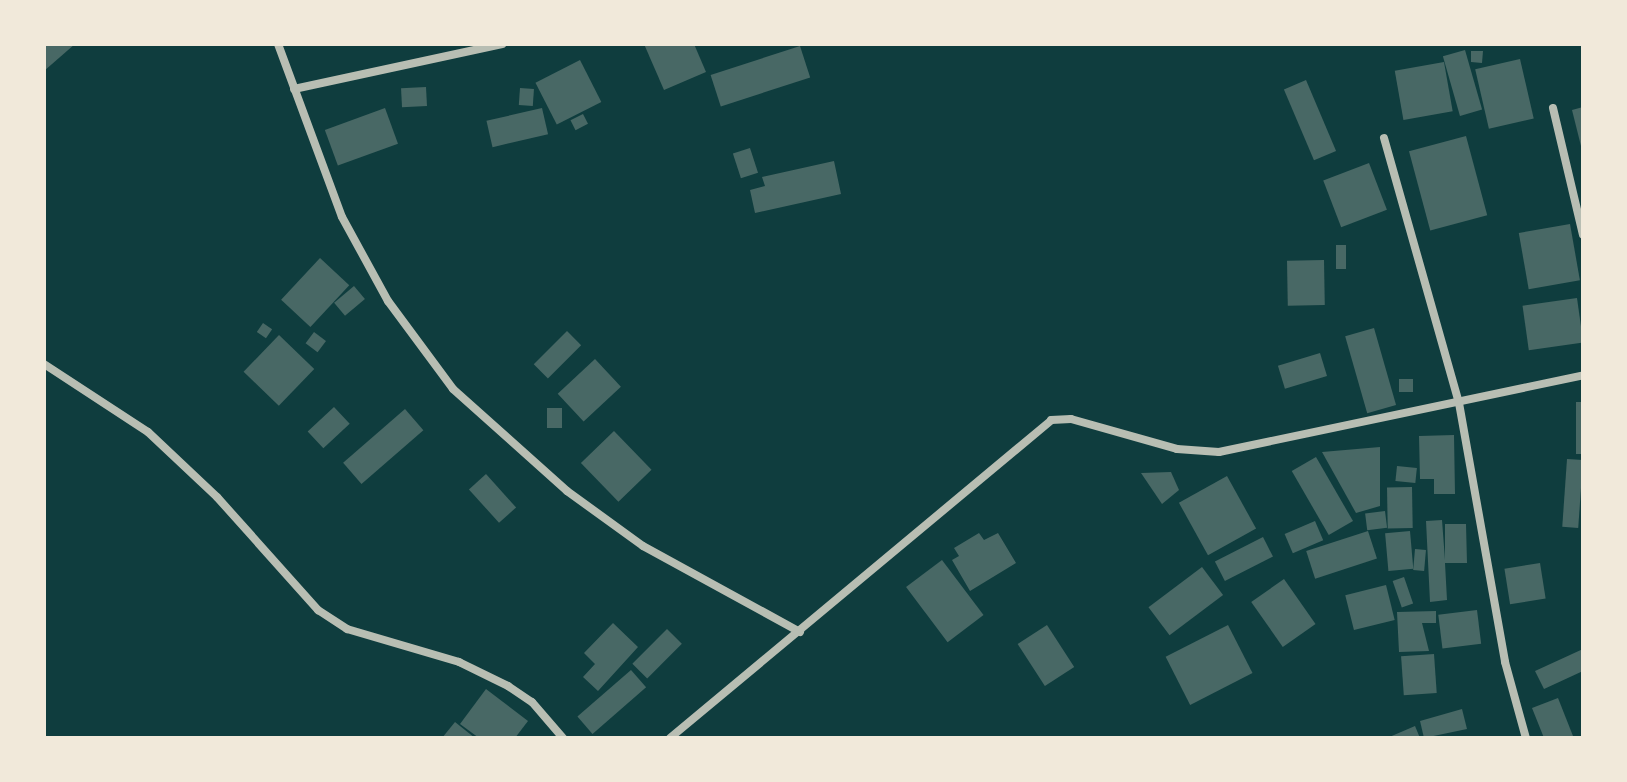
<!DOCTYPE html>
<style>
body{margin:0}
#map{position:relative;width:1627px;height:782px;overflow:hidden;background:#0f3d3e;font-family:"PT Sans Narrow",sans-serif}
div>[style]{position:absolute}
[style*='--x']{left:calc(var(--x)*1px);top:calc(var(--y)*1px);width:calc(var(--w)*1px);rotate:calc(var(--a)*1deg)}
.building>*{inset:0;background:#486865;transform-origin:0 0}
.minor>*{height:8px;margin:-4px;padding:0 4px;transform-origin:4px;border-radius:4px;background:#b8beb3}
span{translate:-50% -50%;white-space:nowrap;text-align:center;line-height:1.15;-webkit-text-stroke:6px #f1e9da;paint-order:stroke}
.frame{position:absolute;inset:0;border:46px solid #f1e9da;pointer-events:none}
</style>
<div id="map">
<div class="building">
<i style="clip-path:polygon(44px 44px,75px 44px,44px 71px)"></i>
<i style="clip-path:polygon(644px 44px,694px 44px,706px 72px,664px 90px)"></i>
<i style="left:800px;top:46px;width:33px;height:94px;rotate:72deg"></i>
<i style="left:1465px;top:50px;width:62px;height:23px;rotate:74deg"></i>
<i style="clip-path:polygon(1471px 51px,1483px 51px,1482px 63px,1471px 62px)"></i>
<i style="left:1520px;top:59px;width:61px;height:46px;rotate:77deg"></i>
<i style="left:580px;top:60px;width:47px;height:50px;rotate:63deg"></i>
<i style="left:1444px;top:62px;width:50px;height:50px;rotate:80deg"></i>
<i style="left:1306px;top:80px;width:77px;height:24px;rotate:67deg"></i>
<i style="left:426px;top:87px;width:19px;height:25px;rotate:87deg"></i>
<i style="left:520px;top:88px;width:14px;height:17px;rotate:4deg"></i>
<i style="clip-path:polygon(1583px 107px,1583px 149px,1582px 150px,1572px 110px)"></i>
<i style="left:385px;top:108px;width:38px;height:64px;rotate:70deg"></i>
<i style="left:542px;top:108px;width:27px;height:57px;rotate:77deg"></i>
<i style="left:583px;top:114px;width:11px;height:14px;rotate:63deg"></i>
<i style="left:1466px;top:136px;width:82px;height:59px;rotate:75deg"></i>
<i style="left:750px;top:148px;width:26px;height:18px;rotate:72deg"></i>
<i style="clip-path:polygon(834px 161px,841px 194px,755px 213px,750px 190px,765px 186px,762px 177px)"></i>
<i style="left:1369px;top:163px;width:50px;height:49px;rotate:69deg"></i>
<i style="left:1570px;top:224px;width:57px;height:52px;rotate:80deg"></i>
<i style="left:1336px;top:245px;width:10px;height:24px"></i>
<i style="left:320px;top:258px;width:40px;height:57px;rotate:43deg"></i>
<i style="left:1324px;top:260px;width:45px;height:37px;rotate:89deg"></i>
<i style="left:354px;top:286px;width:17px;height:26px;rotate:50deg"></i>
<i style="left:1577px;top:298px;width:45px;height:55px;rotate:82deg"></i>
<i style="left:263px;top:323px;width:11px;height:11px;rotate:34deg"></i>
<i style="left:1374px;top:328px;width:80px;height:30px;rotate:74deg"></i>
<i style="left:567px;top:331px;width:20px;height:47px;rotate:45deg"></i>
<i style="left:314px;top:332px;width:15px;height:14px;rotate:37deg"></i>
<i style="left:279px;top:335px;width:49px;height:51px;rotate:44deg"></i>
<i style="left:1320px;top:353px;width:24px;height:44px;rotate:73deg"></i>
<i style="left:595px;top:359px;width:38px;height:51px;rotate:47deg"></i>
<i style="left:1399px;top:379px;width:14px;height:13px"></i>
<i style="left:1583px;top:402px;width:52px;height:7px;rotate:90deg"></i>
<i style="left:334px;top:407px;width:23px;height:36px;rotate:47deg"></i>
<i style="left:547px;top:408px;width:15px;height:20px"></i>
<i style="left:405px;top:409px;width:28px;height:82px;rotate:49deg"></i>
<i style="left:614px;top:431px;width:54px;height:46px;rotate:46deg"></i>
<i style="clip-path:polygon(1454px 435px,1455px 494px,1434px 494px,1434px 479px,1420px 479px,1419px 436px)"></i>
<i style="clip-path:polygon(1380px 447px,1380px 506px,1356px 513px,1322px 452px)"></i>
<i style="left:1316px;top:457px;width:74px;height:28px;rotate:60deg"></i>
<i style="left:1567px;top:459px;width:16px;height:68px;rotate:4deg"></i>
<i style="left:1397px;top:466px;width:20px;height:15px;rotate:6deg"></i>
<i style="clip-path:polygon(1171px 472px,1179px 490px,1162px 504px,1141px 473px)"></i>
<i style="left:486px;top:474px;width:45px;height:23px;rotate:48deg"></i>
<i style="left:1227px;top:476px;width:60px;height:55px;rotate:61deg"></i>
<i style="left:1412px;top:487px;width:41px;height:25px;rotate:89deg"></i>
<i style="left:1385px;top:511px;width:17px;height:20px;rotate:83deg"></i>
<i style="clip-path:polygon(1442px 520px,1445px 560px,1445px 524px,1466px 524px,1467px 563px,1445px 563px,1447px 600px,1430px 602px,1426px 521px)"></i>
<i style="left:1315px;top:521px;width:21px;height:33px;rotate:67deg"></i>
<i style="left:1368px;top:531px;width:29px;height:65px;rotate:72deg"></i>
<i style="left:1410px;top:531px;width:38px;height:25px;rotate:85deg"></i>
<i style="clip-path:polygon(979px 533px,984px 540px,998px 533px,1016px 563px,970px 591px,952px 560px,959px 556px,954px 548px)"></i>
<i style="left:1263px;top:537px;width:22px;height:54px;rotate:63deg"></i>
<i style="left:1415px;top:549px;width:11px;height:21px;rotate:5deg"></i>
<i style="left:942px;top:560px;width:69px;height:45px;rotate:53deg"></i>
<i style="left:1540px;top:563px;width:36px;height:36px;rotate:81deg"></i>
<i style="left:1202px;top:567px;width:35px;height:67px;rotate:53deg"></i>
<i style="left:1404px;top:577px;width:28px;height:12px;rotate:71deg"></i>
<i style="left:1284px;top:579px;width:55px;height:40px;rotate:55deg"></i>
<i style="left:1386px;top:585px;width:36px;height:42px;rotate:76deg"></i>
<i style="left:1477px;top:610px;width:34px;height:39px;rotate:83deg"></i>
<i style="clip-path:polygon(1436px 611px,1436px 623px,1422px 623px,1429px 651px,1399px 652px,1397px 612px)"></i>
<i style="clip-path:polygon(613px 623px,638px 647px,598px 691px,583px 677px,595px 664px,584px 653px)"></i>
<i style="left:1047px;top:625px;width:50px;height:35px;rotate:57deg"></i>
<i style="left:1228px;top:625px;width:54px;height:70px;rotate:63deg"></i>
<i style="left:667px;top:629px;width:21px;height:49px;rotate:45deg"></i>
<i style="clip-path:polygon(1583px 649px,1583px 671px,1544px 689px,1535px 671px)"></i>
<i style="left:1434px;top:654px;width:39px;height:33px;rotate:86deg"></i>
<i style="left:631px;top:670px;width:23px;height:71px;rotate:49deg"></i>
<i style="clip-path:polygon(486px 689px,528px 721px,515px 738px,479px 738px,460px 724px)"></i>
<i style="clip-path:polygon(1558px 698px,1573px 736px,1544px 738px,1532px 708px)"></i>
<i style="clip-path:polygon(1462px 709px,1467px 729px,1424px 738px,1420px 721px)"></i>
<i style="clip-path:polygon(455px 722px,475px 738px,442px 738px)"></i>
<i style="clip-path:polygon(1415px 726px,1420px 738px,1387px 738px)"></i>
</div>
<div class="minor">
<i style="--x:278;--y:44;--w:184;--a:69.7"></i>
<i style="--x:342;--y:217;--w:96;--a:61.3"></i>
<i style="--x:388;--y:301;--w:109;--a:53.5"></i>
<i style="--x:453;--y:389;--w:153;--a:41.8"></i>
<i style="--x:567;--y:491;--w:94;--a:35.9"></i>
<i style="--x:643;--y:546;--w:179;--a:28.7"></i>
<i style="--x:294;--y:89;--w:213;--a:-12.2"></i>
<i style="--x:1553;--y:108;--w:130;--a:76.7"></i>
<i style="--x:1384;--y:138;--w:275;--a:74.2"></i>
<i style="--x:1459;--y:403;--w:263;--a:79.9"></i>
<i style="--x:1505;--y:662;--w:79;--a:74.6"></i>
<i style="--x:44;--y:364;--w:124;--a:33.2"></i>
<i style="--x:148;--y:432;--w:95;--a:43.3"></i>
<i style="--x:217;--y:497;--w:152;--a:48.2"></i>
<i style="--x:318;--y:610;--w:35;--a:33"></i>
<i style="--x:347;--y:629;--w:117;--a:16.4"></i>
<i style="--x:459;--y:662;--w:55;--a:26.1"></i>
<i style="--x:508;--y:686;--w:29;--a:34"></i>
<i style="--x:532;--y:702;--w:48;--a:49.3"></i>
<i style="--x:670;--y:738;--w:496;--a:-39.8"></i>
<i style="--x:1051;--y:420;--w:20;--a:-3"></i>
<i style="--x:1071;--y:419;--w:110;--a:15.8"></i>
<i style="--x:1177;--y:449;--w:42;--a:4.1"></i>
<i style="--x:1219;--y:452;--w:372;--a:-11.9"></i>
</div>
<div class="frame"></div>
</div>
